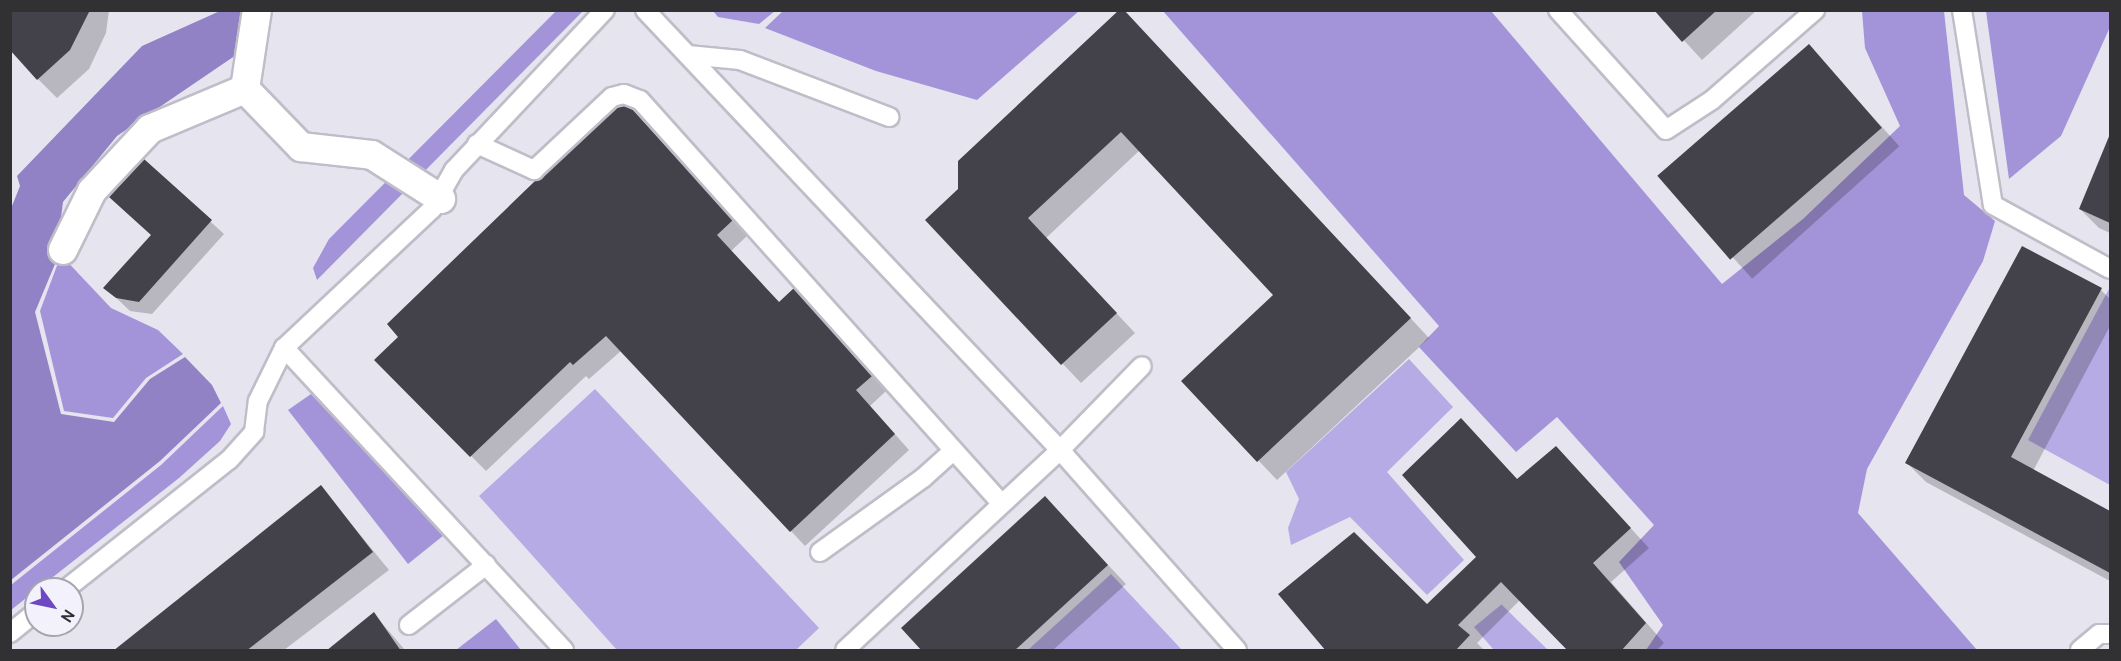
<!DOCTYPE html>
<style>
body{margin:0}
#map{position:relative;width:2121px;height:661px;overflow:hidden;background:#e6e4ef;font-family:Cabin,sans-serif}
div>[style]{position:absolute}
[style*='--x']{left:calc(var(--x)*1px);top:calc(var(--y)*1px);width:calc(var(--w)*1px);rotate:calc(var(--a)*1deg)}
.green>*{inset:0;background:#b6abe4}
.forest>*{inset:0;background:#a394d9}
.water>*{inset:0;background:#9182c6}
.shadow>*{inset:0;background:#0003;transform-origin:0 0}
.building>*{inset:0;background:#434149;transform-origin:0 0}
.roads{filter:drop-shadow(2px 0 #bfbdc7) drop-shadow(-2px 0 #bfbdc7) drop-shadow(0 2px #bfbdc7) drop-shadow(0 -2px #bfbdc7)}
.service>*{height:18px;margin:-9px;padding:0 9px;transform-origin:9px;border-radius:9px;background:#fff}
.pedestrian>*{height:28px;margin:-14px;padding:0 14px;transform-origin:14px;border-radius:14px;background:#fff}
span{translate:-50% -50%;white-space:nowrap;text-align:center;line-height:1.15;-webkit-text-stroke:6px #f3f2fc;paint-order:stroke}
.frame{position:absolute;inset:0;border:12px solid #313134;pointer-events:none}
.north{position:absolute;left:24px;top:577px;width:60px;height:60px;box-sizing:border-box;background:#f3f2fc;border:2px solid #a5a5ac;border-radius:50%;rotate:123deg;font-size:16px;font-weight:700;line-height:24px;text-align:center;color:#313134}
.north::after{content:'';display:block;margin:auto;width:21px;height:27px;background:#6e48c0;clip-path:polygon(50% 0,100% 100%,50% 72%,0 100%)}
</style>
<div id="map">
<div class="green">
<i style="clip-path:polygon(2110px 287px,2110px 485px,2028px 440px)"></i>
<i style="clip-path:polygon(1409px 359px,1453px 407px,1387px 472px,1464px 560px,1427px 595px,1350px 517px,1291px 545px,1288px 528px,1299px 499px,1286px 472px)"></i>
<i style="clip-path:polygon(595px 389px,819px 628px,796px 650px,617px 650px,479px 496px)"></i>
<i style="clip-path:polygon(1111px 574px,1182px 650px,1028px 650px)"></i>
<i style="clip-path:polygon(1502px 604px,1502px 605px,1548px 650px,1494px 650px,1474px 627px)"></i>
</div>
<div class="forest">
<i style="clip-path:polygon(556px 11px,583px 11px,317px 280px,313px 268px,329px 239px)"></i>
<i style="clip-path:polygon(713px 11px,775px 11px,759px 24px,718px 17px)"></i>
<i style="clip-path:polygon(783px 11px,783px 10px,1079px 11px,977px 100px,876px 71px,765px 28px)"></i>
<i style="clip-path:polygon(1163px 11px,1491px 11px,1722px 284px,1803px 219px,1900px 126px,1865px 48px,1862px 11px,1944px 11px,1964px 195px,1995px 221px,1983px 261px,1867px 469px,1858px 513px,1977px 650px,1646px 650px,1663px 625px,1619px 562px,1654px 525px,1557px 417px,1516px 452px,1419px 347px,1439px 326px)"></i>
<i style="clip-path:polygon(1986px 11px,2110px 11px,2110px 27px,2061px 136px,2009px 179px)"></i>
<i style="clip-path:polygon(61px 255px,111px 308px,158px 330px,183px 354px,146px 378px,113px 418px,64px 411px,40px 311px)"></i>
<i style="clip-path:polygon(311px 394px,444px 535px,408px 564px,288px 410px)"></i>
<i style="clip-path:polygon(223px 406px,231px 424px,220px 441px,179px 478px,11px 610px,11px 585px,161px 465px)"></i>
<i style="clip-path:polygon(496px 619px,521px 650px,456px 650px)"></i>
</div>
<div class="water">
<i style="clip-path:polygon(220px 11px,247px 11px,239px 53px,117px 136px,63px 202px,55px 264px,35px 312px,61px 414px,114px 422px,150px 379px,185px 357px,212px 385px,221px 403px,160px 461px,11px 580px,10px 211px,20px 186px,17px 176px,142px 46px)"></i>
</div>
<div class="shadow">
<i style="clip-path:polygon(10px 10px,109px 10px,106px 33px,89px 69px,57px 98px,38px 79px)"></i>
<i style="clip-path:polygon(1656px 10px,1757px 10px,1702px 60px)"></i>
<i style="clip-path:polygon(1141px 29px,1429px 338px,1277px 480px,1183px 381px,1275px 295px,1140px 150px,1046px 238px,1135px 333px,1081px 383px,927px 220px)"></i>
<i style="left:1809px;top:46px;width:135px;height:198px;rotate:48deg"></i>
<i style="clip-path:polygon(633px 111px,747px 236px,731px 251px,780px 303px,808px 305px,886px 391px,870px 406px,909px 450px,805px 546px,622px 350px,589px 379px,586px 376px,486px 471px,376px 360px)"></i>
<i style="clip-path:polygon(2110px 138px,2110px 233px,2099px 228px,2080px 209px)"></i>
<i style="clip-path:polygon(144px 161px,224px 234px,152px 314px,130px 311px,106px 288px,152px 235px)"></i>
<i style="clip-path:polygon(2101px 290px,2110px 299px,2110px 326px,2033px 471px,2110px 513px,2110px 581px,1926px 482px,1907px 463px)"></i>
<i style="clip-path:polygon(1461px 420px,1518px 480px,1574px 467px,1649px 548px,1611px 582px,1664px 643px,1657px 650px,1570px 650px,1520px 600px,1477px 643px,1484px 650px,1329px 650px,1427px 606px,1478px 557px)"></i>
<i style="clip-path:polygon(321px 487px,389px 570px,284px 650px,115px 650px)"></i>
<i style="clip-path:polygon(1045px 498px,1126px 584px,1053px 650px,924px 650px)"></i>
<i style="clip-path:polygon(374px 614px,405px 650px,328px 650px)"></i>
</div>
<div class="building">
<i style="clip-path:polygon(10px 10px,90px 10px,70px 50px,37px 80px,10px 50px)"></i>
<i style="clip-path:polygon(1119px 10px,1124px 10px,1411px 318px,1257px 462px,1181px 381px,1273px 295px,1121px 132px,1028px 218px,1117px 313px,1061px 365px,925px 220px,958px 189px,958px 161px)"></i>
<i style="clip-path:polygon(1654px 10px,1717px 10px,1682px 42px)"></i>
<i style="left:1809px;top:44px;width:111px;height:201px;rotate:49deg"></i>
<i style="clip-path:polygon(625px 106px,633px 110px,733px 220px,717px 235px,779px 302px,794px 288px,872px 376px,856px 390px,895px 434px,790px 532px,606px 336px,573px 365px,570px 362px,470px 457px,374px 360px,398px 337px,387px 324px,535px 181px,617px 108px)"></i>
<i style="clip-path:polygon(2110px 134px,2110px 223px,2079px 209px)"></i>
<i style="clip-path:polygon(144px 159px,212px 220px,139px 302px,116px 298px,103px 288px,151px 235px,109px 197px)"></i>
<i style="clip-path:polygon(2022px 246px,2102px 288px,2011px 457px,2110px 511px,2110px 573px,1905px 463px)"></i>
<i style="clip-path:polygon(1461px 418px,1517px 479px,1556px 446px,1631px 528px,1593px 563px,1646px 623px,1621px 651px,1568px 651px,1501px 582px,1458px 625px,1470px 635px,1455px 651px,1326px 651px,1278px 594px,1354px 532px,1427px 604px,1476px 557px,1402px 475px)"></i>
<i style="clip-path:polygon(321px 485px,373px 552px,246px 651px,113px 651px)"></i>
<i style="clip-path:polygon(1045px 496px,1108px 565px,1014px 651px,922px 651px,901px 628px)"></i>
<i style="clip-path:polygon(374px 612px,401px 651px,326px 651px)"></i>
</div>
<div class="roads">
<div class="service">
<i style="--x:645;--y:10;--w:605;--a:46.67"></i>
<i style="--x:1060;--y:450;--w:117;--a:-45.7"></i>
<i style="--x:1558;--y:10;--w:161;--a:48"></i>
<i style="--x:1666;--y:130;--w:55;--a:-33.1"></i>
<i style="--x:1712;--y:100;--w:137;--a:-41.1"></i>
<i style="--x:1962;--y:10;--w:197;--a:81"></i>
<i style="--x:1993;--y:205;--w:133;--a:28.7"></i>
<i style="--x:688;--y:55;--w:52;--a:5.5"></i>
<i style="--x:740;--y:60;--w:160;--a:20.9"></i>
<i style="--x:477;--y:144;--w:63;--a:24.5"></i>
<i style="--x:534;--y:170;--w:107;--a:-43.1"></i>
<i style="--x:612;--y:97;--w:12;--a:-14"></i>
<i style="--x:624;--y:94;--w:17;--a:21"></i>
<i style="--x:640;--y:100;--w:542;--a:48.14"></i>
<i style="--x:820;--y:552;--w:127;--a:-35.7"></i>
<i style="--x:923;--y:478;--w:40;--a:-42"></i>
<i style="--x:66;--y:589;--w:208;--a:-38.4"></i>
<i style="--x:229;--y:460;--w:38;--a:-48"></i>
<i style="--x:254;--y:432;--w:31;--a:-83"></i>
<i style="--x:258;--y:401;--w:59;--a:-63.9"></i>
<i style="--x:409;--y:625;--w:98;--a:-37.9"></i>
<i style="--x:10;--y:633;--w:33;--a:-39"></i>
<i style="--x:564;--y:650;--w:412;--a:-132.8"></i>
<i style="--x:284;--y:348;--w:203;--a:-43.2"></i>
<i style="--x:432;--y:209;--w:45;--a:-60.6"></i>
<i style="--x:454;--y:170;--w:220;--a:-46.7"></i>
<i style="--x:845;--y:650;--w:294;--a:-42.9"></i>
<i style="--x:1060;--y:450;--w:267;--a:48.5"></i>
<i style="--x:2080;--y:650;--w:25;--a:-40"></i>
<i style="--x:2099;--y:634;--w:11;--a:0"></i>
</div>
<div class="pedestrian">
<i style="--x:245;--y:89;--w:81;--a:46"></i>
<i style="--x:301;--y:147;--w:71;--a:6.4"></i>
<i style="--x:372;--y:155;--w:82;--a:32.5"></i>
<i style="--x:245;--y:89;--w:80;--a:-81.4"></i>
<i style="--x:63;--y:250;--w:66;--a:-63.8"></i>
<i style="--x:92;--y:191;--w:85;--a:-46.9"></i>
<i style="--x:150;--y:129;--w:103;--a:-22.8"></i>
</div>
</div>
<div class="frame"></div>
<div class="north">N</div>
</div>
